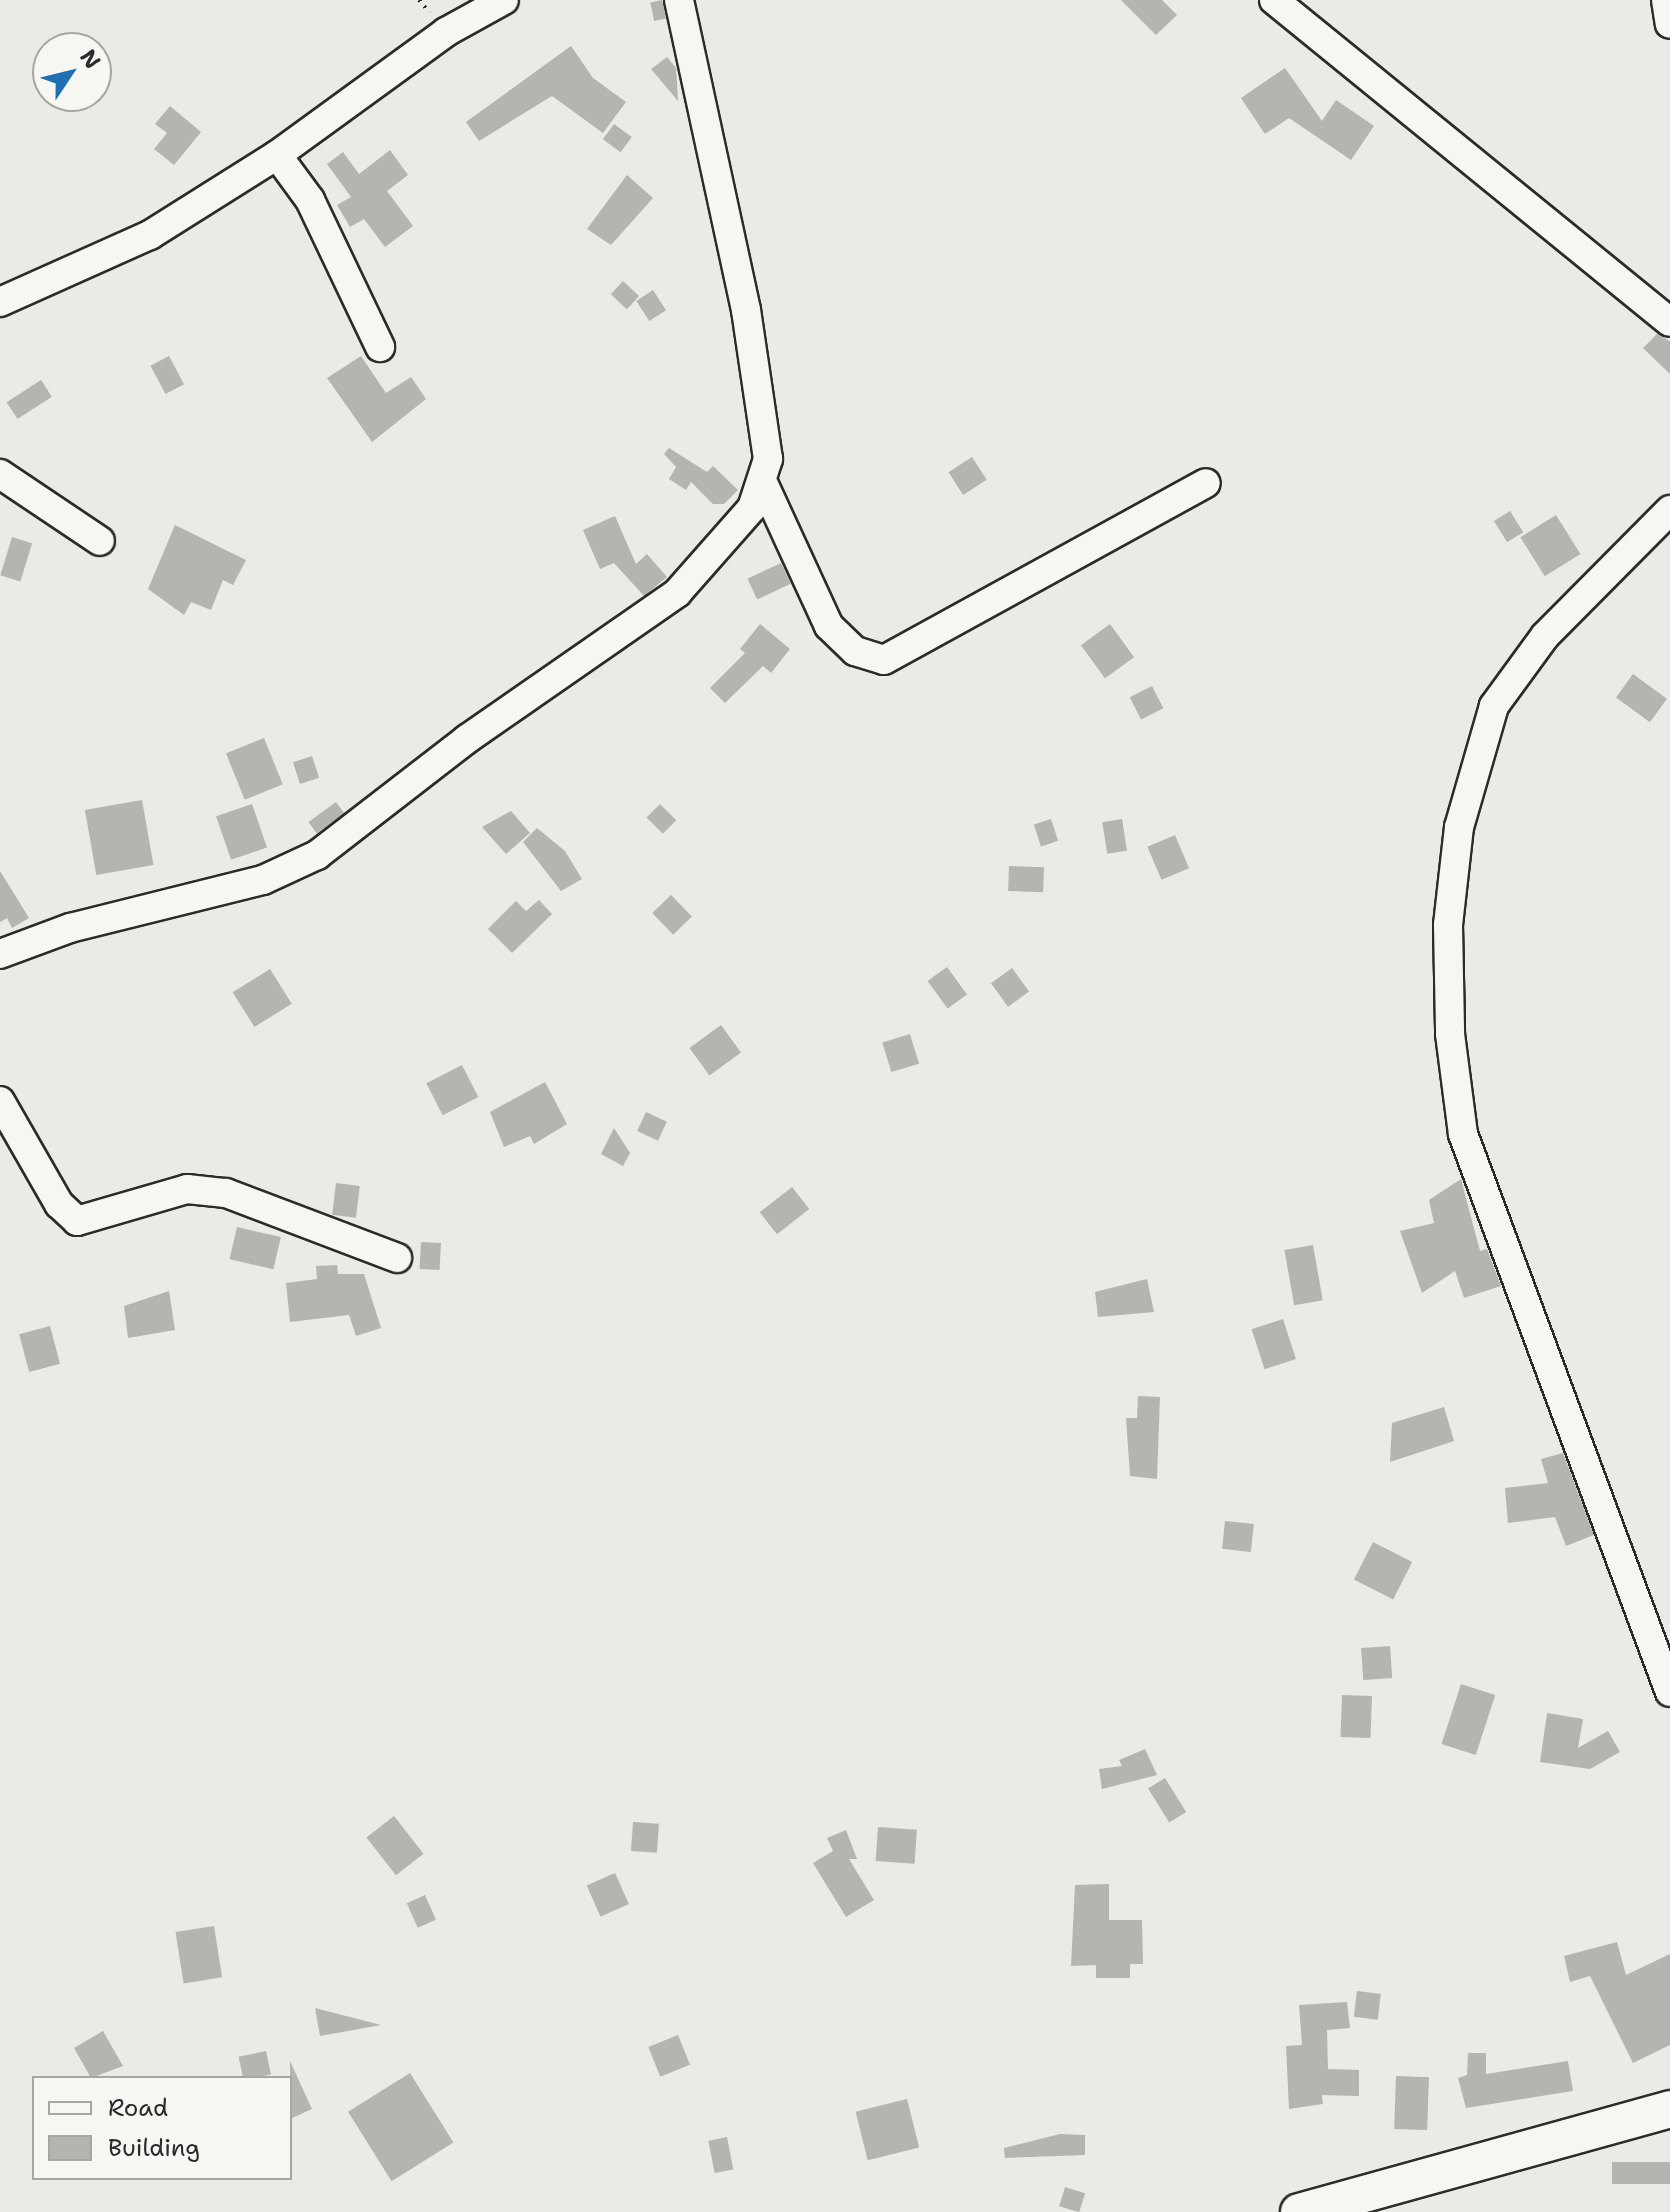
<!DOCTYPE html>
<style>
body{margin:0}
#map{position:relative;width:1670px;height:2212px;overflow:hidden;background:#eaeae6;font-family:"Shantell Sans",sans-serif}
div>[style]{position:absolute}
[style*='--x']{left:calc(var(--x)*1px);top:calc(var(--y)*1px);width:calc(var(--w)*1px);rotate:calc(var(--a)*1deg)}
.building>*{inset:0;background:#b4b4b1;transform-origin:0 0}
.path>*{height:4px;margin-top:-2px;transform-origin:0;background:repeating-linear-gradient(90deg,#2b2b2b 0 2px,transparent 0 8px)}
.roads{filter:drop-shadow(2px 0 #2b2b2b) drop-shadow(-2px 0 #2b2b2b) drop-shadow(0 2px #2b2b2b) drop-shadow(0 -2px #2b2b2b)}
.minor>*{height:28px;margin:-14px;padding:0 14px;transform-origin:14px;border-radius:14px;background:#f6f6f2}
.tertiary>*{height:36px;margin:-18px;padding:0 18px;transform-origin:18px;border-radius:18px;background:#f6f6f2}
span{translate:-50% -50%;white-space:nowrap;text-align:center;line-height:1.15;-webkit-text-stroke:7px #f6f6f2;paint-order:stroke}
.legend{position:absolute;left:32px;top:2076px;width:260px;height:104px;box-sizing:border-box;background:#f6f6f2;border:2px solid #a5a5a2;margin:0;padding:10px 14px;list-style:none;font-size:24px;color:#2b2b2b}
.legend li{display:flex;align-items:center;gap:16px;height:40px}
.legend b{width:40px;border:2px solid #a5a5a2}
.north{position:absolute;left:32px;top:32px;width:80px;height:80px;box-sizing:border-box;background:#f6f6f2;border:2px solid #a5a5a2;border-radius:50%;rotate:55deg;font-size:22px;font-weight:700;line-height:32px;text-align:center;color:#2b2b2b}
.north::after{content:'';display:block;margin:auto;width:28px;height:36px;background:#1f6fb2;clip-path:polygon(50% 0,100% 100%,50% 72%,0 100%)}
</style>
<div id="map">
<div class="building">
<i style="left:662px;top:0;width:19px;height:12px;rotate:78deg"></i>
<i style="clip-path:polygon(1121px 0,1162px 0,1177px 15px,1156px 35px)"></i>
<i style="clip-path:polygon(571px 46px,593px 78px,626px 102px,603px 133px,552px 96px,479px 141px,466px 122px)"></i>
<i style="clip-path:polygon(667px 57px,676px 68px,678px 101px,651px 69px)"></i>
<i style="clip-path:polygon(1285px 68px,1322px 121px,1336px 100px,1374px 126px,1351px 160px,1289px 118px,1265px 134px,1241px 98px)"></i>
<i style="clip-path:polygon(170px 106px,201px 132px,174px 165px,154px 149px,167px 133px,155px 124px)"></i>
<i style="left:614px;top:124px;width:22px;height:19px;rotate:36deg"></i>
<i style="clip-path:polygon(390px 150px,408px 175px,387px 191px,413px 226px,385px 247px,364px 219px,350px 227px,337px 205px,351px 197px,327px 164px,343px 152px,359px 174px)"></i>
<i style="clip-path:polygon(627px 175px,653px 198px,611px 245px,587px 229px)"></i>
<i style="left:623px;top:281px;width:22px;height:18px;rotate:43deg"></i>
<i style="left:653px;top:290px;width:24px;height:20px;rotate:57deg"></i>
<i style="clip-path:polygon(1657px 334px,1670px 341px,1670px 374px,1643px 348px)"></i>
<i style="left:169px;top:356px;width:32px;height:21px;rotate:62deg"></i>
<i style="clip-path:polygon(361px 356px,386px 393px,411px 377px,426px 399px,372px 442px,327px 378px)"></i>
<i style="left:41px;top:380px;width:20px;height:41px;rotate:57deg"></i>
<i style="clip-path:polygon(669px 448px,707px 472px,713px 466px,738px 490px,724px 504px,713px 504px,691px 482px,686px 490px,669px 479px,676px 467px,664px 454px)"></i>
<i style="left:972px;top:457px;width:27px;height:28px;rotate:57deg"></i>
<i style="left:1510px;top:511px;width:25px;height:19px;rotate:58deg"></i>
<i style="left:1556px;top:515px;width:46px;height:42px;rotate:58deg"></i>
<i style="clip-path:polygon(615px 516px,636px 564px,647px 554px,667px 577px,644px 596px,614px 563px,600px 569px,583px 530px)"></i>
<i style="clip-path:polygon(175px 525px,246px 560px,233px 585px,223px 580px,211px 610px,191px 602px,184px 615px,148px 589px)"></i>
<i style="left:12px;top:537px;width:21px;height:40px;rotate:17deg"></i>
<i style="left:781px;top:563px;width:23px;height:37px;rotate:65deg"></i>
<i style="clip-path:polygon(760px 624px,790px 649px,771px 673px,763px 666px,725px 703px,710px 688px,745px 653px,740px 649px)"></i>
<i style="left:1110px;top:624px;width:41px;height:36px;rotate:54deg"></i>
<i style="left:1633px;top:674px;width:42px;height:29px;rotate:36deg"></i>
<i style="left:1152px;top:686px;width:25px;height:25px;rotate:63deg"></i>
<i style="left:264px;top:738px;width:50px;height:41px;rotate:68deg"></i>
<i style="left:312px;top:756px;width:23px;height:20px;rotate:72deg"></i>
<i style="left:142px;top:800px;width:66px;height:58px;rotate:80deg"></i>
<i style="left:336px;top:802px;width:14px;height:34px;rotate:54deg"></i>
<i style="left:252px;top:804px;width:46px;height:38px;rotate:71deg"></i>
<i style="left:660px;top:804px;width:23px;height:19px;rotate:45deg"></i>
<i style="clip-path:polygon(511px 811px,530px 833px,506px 854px,482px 827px)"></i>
<i style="left:1051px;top:819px;width:23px;height:18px;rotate:72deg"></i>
<i style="left:1122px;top:819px;width:32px;height:20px;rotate:81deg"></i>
<i style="clip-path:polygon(537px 828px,565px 851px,582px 879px,561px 891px,523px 842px)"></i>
<i style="left:1175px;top:835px;width:36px;height:30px;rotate:67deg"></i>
<i style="left:1009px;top:866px;width:35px;height:25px;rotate:2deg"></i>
<i style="clip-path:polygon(0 871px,29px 918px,12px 928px,7px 918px,0 922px)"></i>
<i style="left:671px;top:895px;width:30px;height:26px;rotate:46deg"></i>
<i style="clip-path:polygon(539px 900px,552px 914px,512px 953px,488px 929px,516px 901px,526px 911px)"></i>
<i style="left:947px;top:967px;width:34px;height:24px;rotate:54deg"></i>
<i style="left:1012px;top:968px;width:29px;height:26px;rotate:54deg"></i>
<i style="left:270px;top:969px;width:41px;height:44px;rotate:58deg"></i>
<i style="left:721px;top:1025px;width:34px;height:39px;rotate:54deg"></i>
<i style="left:910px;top:1034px;width:31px;height:29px;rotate:73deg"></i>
<i style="left:462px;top:1065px;width:36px;height:40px;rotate:63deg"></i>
<i style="clip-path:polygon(545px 1082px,567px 1124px,534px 1144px,530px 1136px,504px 1147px,490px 1112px)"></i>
<i style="left:646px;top:1112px;width:23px;height:21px;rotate:25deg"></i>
<i style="clip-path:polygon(614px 1128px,630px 1153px,623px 1166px,601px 1154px)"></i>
<i style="clip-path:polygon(1461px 1179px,1480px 1251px,1487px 1249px,1501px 1286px,1464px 1298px,1455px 1271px,1422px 1293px,1400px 1231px,1434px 1223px,1429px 1200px)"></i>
<i style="left:336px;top:1183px;width:24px;height:32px;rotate:7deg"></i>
<i style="left:792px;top:1187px;width:28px;height:41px;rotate:52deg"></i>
<i style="left:237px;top:1227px;width:45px;height:33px;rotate:13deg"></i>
<i style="left:421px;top:1242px;width:20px;height:27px;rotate:3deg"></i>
<i style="left:1313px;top:1245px;width:56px;height:29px;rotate:80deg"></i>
<i style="clip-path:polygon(337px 1265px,338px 1274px,364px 1274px,381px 1328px,356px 1336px,349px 1315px,290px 1322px,286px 1283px,317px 1279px,316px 1266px)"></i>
<i style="clip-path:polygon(1147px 1279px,1154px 1312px,1098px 1317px,1095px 1292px)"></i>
<i style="clip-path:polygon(169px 1291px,175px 1330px,128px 1338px,124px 1306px)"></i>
<i style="left:1283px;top:1319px;width:42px;height:33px;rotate:72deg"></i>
<i style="left:50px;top:1326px;width:39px;height:32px;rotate:75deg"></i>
<i style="clip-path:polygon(1138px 1396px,1160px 1397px,1157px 1479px,1130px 1476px,1126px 1418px,1137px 1418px)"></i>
<i style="clip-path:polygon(1444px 1407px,1454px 1441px,1390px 1462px,1392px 1423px)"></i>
<i style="clip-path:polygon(1563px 1453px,1594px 1535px,1566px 1546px,1555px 1517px,1508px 1523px,1505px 1488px,1548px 1483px,1541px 1459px)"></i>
<i style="left:1225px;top:1521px;width:29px;height:28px;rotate:6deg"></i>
<i style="left:1373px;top:1542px;width:44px;height:42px;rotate:27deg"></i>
<i style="left:1390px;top:1646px;width:32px;height:29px;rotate:86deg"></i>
<i style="left:1461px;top:1684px;width:36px;height:63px;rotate:18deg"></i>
<i style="left:1342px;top:1695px;width:30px;height:42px;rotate:2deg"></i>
<i style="clip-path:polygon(1547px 1713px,1583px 1719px,1578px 1748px,1608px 1731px,1620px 1752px,1590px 1769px,1540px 1762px)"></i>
<i style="clip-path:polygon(1145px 1749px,1157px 1775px,1102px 1789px,1099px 1769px,1122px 1766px,1119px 1760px)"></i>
<i style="left:1165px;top:1778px;width:40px;height:20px;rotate:58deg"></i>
<i style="left:394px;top:1816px;width:48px;height:35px;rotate:52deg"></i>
<i style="left:633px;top:1822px;width:26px;height:29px;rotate:4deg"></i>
<i style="left:878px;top:1827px;width:39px;height:34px;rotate:4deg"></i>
<i style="clip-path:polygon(846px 1830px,857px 1859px,849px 1859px,874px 1900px,846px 1917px,813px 1863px,833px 1851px,827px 1838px)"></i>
<i style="left:615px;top:1873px;width:34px;height:31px;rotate:66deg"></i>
<i style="clip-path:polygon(1109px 1884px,1109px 1920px,1142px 1920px,1143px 1964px,1130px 1964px,1130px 1978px,1096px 1978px,1096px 1965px,1071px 1966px,1075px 1885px)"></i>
<i style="left:425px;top:1895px;width:27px;height:20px;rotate:66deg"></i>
<i style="left:214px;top:1926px;width:52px;height:39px;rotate:81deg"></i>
<i style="clip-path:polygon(1617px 1942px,1626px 1975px,1670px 1954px,1670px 2045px,1633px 2063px,1590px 1976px,1570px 1982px,1564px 1956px)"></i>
<i style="left:1357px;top:1991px;width:24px;height:26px;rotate:7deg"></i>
<i style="clip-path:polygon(1347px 2002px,1350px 2028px,1327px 2030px,1328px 2069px,1359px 2070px,1359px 2096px,1322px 2095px,1323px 2104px,1289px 2109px,1286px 2046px,1302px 2045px,1299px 2005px)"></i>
<i style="clip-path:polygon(315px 2008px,381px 2025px,320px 2036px)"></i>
<i style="clip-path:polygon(103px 2031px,123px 2066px,91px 2078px,74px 2048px)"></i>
<i style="left:678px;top:2035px;width:32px;height:32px;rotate:68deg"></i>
<i style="left:266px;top:2051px;width:24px;height:28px;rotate:78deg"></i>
<i style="clip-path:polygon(1468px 2053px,1486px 2053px,1486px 2074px,1568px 2061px,1573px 2091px,1466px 2108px,1458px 2078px,1467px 2075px)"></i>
<i style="clip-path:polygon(290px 2061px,312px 2109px,290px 2119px)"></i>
<i style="left:410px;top:2073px;width:82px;height:73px;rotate:58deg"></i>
<i style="left:1396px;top:2076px;width:33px;height:53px;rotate:2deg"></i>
<i style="left:907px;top:2099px;width:50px;height:53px;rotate:76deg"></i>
<i style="clip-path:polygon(1060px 2134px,1085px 2135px,1085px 2155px,1005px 2158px,1004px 2148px)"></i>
<i style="left:727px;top:2137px;width:33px;height:19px;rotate:79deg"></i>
<i style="left:1670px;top:2162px;width:22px;height:58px;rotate:90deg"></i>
<i style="left:1065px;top:2187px;width:21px;height:20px;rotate:17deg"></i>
</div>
<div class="path">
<i style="--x:419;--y:0;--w:16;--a:50"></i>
</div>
<div class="roads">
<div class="minor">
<i style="--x:1274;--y:0;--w:510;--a:39.12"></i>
<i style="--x:1666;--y:0;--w:24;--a:81"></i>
<i style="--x:277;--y:155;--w:56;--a:53.7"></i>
<i style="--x:310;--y:200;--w:163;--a:64.5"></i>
<i style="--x:0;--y:302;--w:164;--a:-24.1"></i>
<i style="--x:150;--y:235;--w:150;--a:-32.2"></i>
<i style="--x:277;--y:155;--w:209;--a:-36"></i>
<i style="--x:446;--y:32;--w:66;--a:-28.9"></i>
<i style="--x:0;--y:474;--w:120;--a:33.8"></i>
<i style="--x:765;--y:487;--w:153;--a:65.3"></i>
<i style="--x:829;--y:626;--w:36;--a:44"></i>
<i style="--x:855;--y:651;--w:30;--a:17"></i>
<i style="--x:884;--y:660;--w:367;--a:-28.8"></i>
<i style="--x:1670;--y:510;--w:177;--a:134.8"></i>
<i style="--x:1545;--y:636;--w:87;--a:126.1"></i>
<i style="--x:1494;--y:706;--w:126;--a:106.1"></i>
<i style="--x:1459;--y:827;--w:99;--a:96.4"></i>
<i style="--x:1448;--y:925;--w:109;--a:88.9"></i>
<i style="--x:1450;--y:1034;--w:101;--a:82.6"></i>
<i style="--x:1463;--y:1134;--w:595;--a:69.65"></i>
<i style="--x:0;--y:954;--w:75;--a:-20.4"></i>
<i style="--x:70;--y:928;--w:199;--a:-14"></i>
<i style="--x:263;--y:880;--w:60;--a:-24.8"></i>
<i style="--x:317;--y:855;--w:190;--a:-37.7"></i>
<i style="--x:467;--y:739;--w:256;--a:-34.8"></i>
<i style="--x:677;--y:593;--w:113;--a:-48.6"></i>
<i style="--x:752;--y:508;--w:52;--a:-71.9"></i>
<i style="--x:768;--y:459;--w:151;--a:-98.4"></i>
<i style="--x:746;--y:310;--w:317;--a:-102.2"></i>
<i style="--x:0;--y:1101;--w:119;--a:60.2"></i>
<i style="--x:59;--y:1204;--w:25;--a:43"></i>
<i style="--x:77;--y:1221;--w:115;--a:-16.2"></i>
<i style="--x:187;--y:1189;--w:39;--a:6"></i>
<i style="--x:226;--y:1193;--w:183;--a:20.8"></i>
</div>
<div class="tertiary">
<i style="--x:1299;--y:2212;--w:385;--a:-15.5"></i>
</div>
</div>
<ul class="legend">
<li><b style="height:10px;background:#f6f6f2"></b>Road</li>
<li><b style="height:22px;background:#b4b4b1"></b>Building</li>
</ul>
<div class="north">N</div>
</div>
